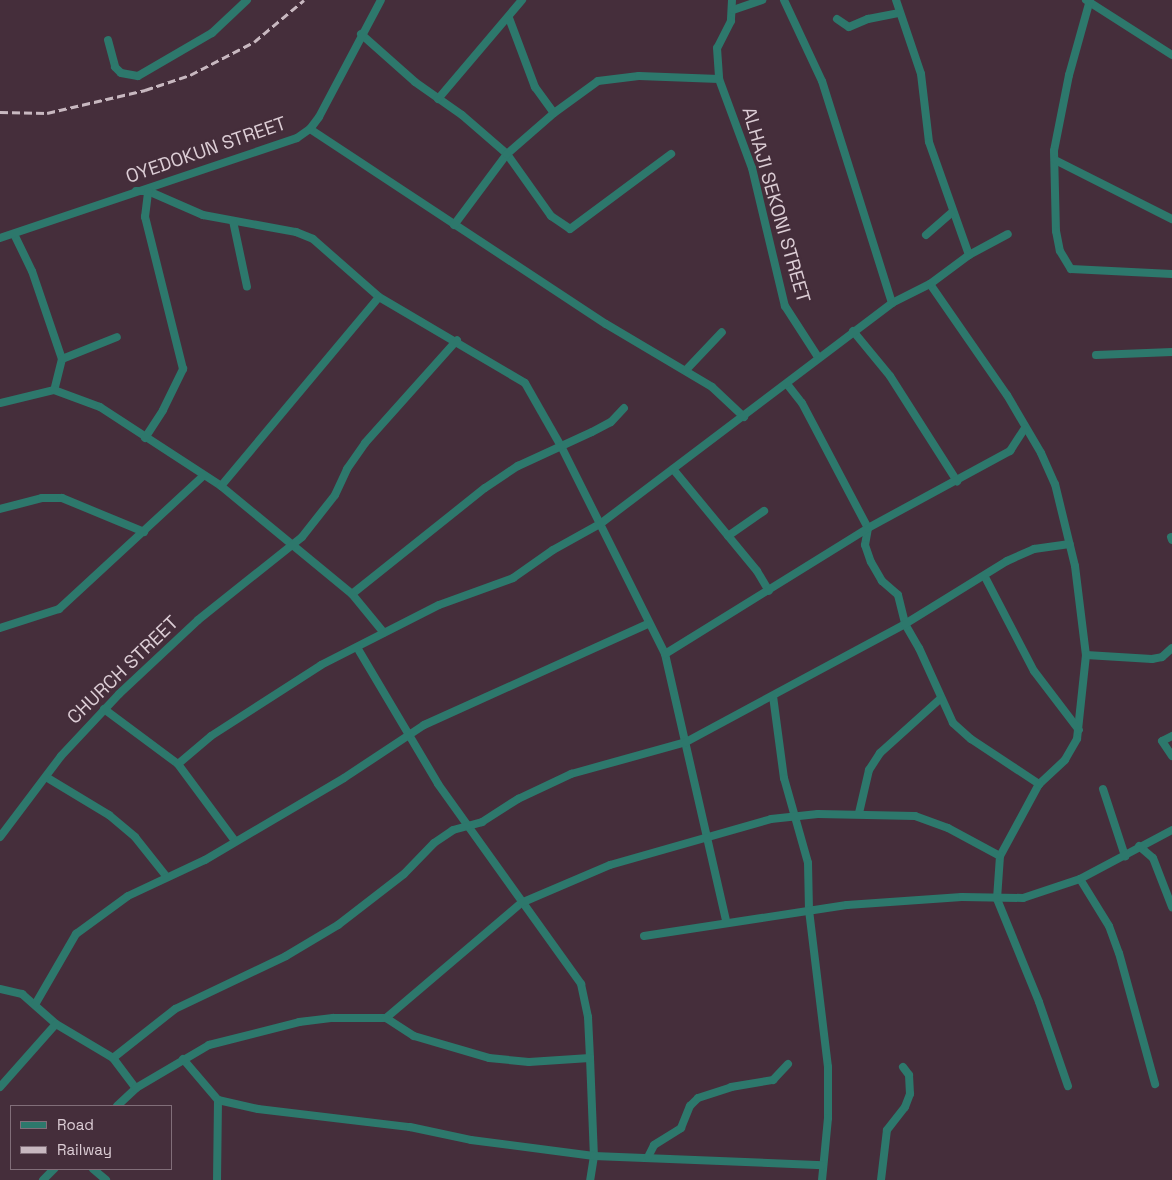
<!DOCTYPE html>
<style>
body{margin:0}
#map{position:relative;width:1172px;height:1180px;overflow:hidden;background:#452e3b;font-family:"Space Grotesk",sans-serif}
div>[style]{position:absolute}
[style*='--x']{left:calc(var(--x)*1px);top:calc(var(--y)*1px);width:calc(var(--w)*1px);rotate:calc(var(--a)*1deg)}
.minor>*{height:8px;margin:-4px;padding:0 4px;transform-origin:4px;border-radius:4px;background:#2d786c}
.rail>*{height:2.5px;margin-top:-1.25px;transform-origin:0;background:repeating-linear-gradient(90deg,#c8b8c0 0 8px,transparent 0 12px)}
span{translate:-50% -50%;white-space:nowrap;text-align:center;line-height:1.15;-webkit-text-stroke:4.5px #452e3b;paint-order:stroke}
.street-label{font-size:19px;color:#dccdd5}
.legend{position:absolute;left:10px;top:1105px;width:162px;height:65px;box-sizing:border-box;background:#452e3b;border:1px solid #816e79;margin:0;padding:6px 9px;list-style:none;font-size:15px;color:#dccdd5}
.legend li{display:flex;align-items:center;gap:10px;height:25px}
.legend b{width:25px;border:1px solid #816e79}
</style>
<div id="map">
<div class="minor">
<i style="--x:732;--y:0;--w:21;--a:93"></i>
<i style="--x:731;--y:21;--w:30;--a:117"></i>
<i style="--x:717;--y:48;--w:31;--a:86"></i>
<i style="--x:719;--y:79;--w:95;--a:69.7"></i>
<i style="--x:752;--y:168;--w:142;--a:76.6"></i>
<i style="--x:785;--y:306;--w:61;--a:57.1"></i>
<i style="--x:784;--y:0;--w:89;--a:64.9"></i>
<i style="--x:822;--y:81;--w:233;--a:72.5"></i>
<i style="--x:896;--y:0;--w:78;--a:71.3"></i>
<i style="--x:921;--y:74;--w:68;--a:83.3"></i>
<i style="--x:929;--y:142;--w:120;--a:70.5"></i>
<i style="--x:1086;--y:0;--w:102;--a:32.6"></i>
<i style="--x:1090;--y:0;--w:78;--a:105.6"></i>
<i style="--x:1069;--y:75;--w:77;--a:101.2"></i>
<i style="--x:1054;--y:151;--w:80;--a:88.6"></i>
<i style="--x:1056;--y:231;--w:20;--a:79"></i>
<i style="--x:1060;--y:251;--w:21;--a:59"></i>
<i style="--x:1071;--y:269;--w:101;--a:2.8"></i>
<i style="--x:733;--y:10;--w:31;--a:-19"></i>
<i style="--x:509;--y:18;--w:74;--a:69.4"></i>
<i style="--x:535;--y:87;--w:32;--a:54"></i>
<i style="--x:837;--y:19;--w:14;--a:34"></i>
<i style="--x:849;--y:27;--w:21;--a:-23"></i>
<i style="--x:868;--y:19;--w:32;--a:-11"></i>
<i style="--x:361;--y:34;--w:72;--a:41.6"></i>
<i style="--x:415;--y:82;--w:57;--a:35.1"></i>
<i style="--x:462;--y:115;--w:60;--a:40.9"></i>
<i style="--x:507;--y:154;--w:76;--a:54.6"></i>
<i style="--x:551;--y:216;--w:23;--a:34"></i>
<i style="--x:570;--y:229;--w:126;--a:-36.6"></i>
<i style="--x:108;--y:40;--w:28;--a:75"></i>
<i style="--x:115;--y:67;--w:8;--a:45"></i>
<i style="--x:121;--y:73;--w:17;--a:10"></i>
<i style="--x:138;--y:76;--w:86;--a:-30.2"></i>
<i style="--x:212;--y:33;--w:48;--a:-43.3"></i>
<i style="--x:438;--y:99;--w:130;--a:-49.7"></i>
<i style="--x:310;--y:129;--w:354;--a:33.4"></i>
<i style="--x:606;--y:324;--w:123;--a:30.7"></i>
<i style="--x:712;--y:387;--w:44;--a:43.2"></i>
<i style="--x:1055;--y:160;--w:131;--a:26.8"></i>
<i style="--x:136;--y:191;--w:12;--a:0"></i>
<i style="--x:148;--y:191;--w:60;--a:23.6"></i>
<i style="--x:203;--y:215;--w:95;--a:10.4"></i>
<i style="--x:296;--y:232;--w:18;--a:22"></i>
<i style="--x:313;--y:239;--w:88;--a:41.3"></i>
<i style="--x:379;--y:297;--w:169;--a:30.5"></i>
<i style="--x:525;--y:383;--w:73;--a:60.3"></i>
<i style="--x:561;--y:446;--w:233;--a:63.4"></i>
<i style="--x:665;--y:654;--w:274;--a:77.1"></i>
<i style="--x:233;--y:221;--w:67;--a:78"></i>
<i style="--x:454;--y:225;--w:89;--a:-53.3"></i>
<i style="--x:507;--y:154;--w:62;--a:-41.1"></i>
<i style="--x:554;--y:113;--w:54;--a:-36"></i>
<i style="--x:598;--y:81;--w:41;--a:-7"></i>
<i style="--x:639;--y:76;--w:80;--a:2.1"></i>
<i style="--x:14;--y:234;--w:41;--a:64.1"></i>
<i style="--x:32;--y:271;--w:93;--a:71.2"></i>
<i style="--x:62;--y:359;--w:32;--a:104"></i>
<i style="--x:926;--y:235;--w:33;--a:-41"></i>
<i style="--x:0;--y:238;--w:313;--a:-18.6"></i>
<i style="--x:297;--y:138;--w:16;--a:-35"></i>
<i style="--x:310;--y:129;--w:15;--a:-53"></i>
<i style="--x:319;--y:117;--w:132;--a:-62.1"></i>
<i style="--x:930;--y:284;--w:135;--a:55.3"></i>
<i style="--x:1007;--y:395;--w:67;--a:59.6"></i>
<i style="--x:1041;--y:453;--w:34;--a:66"></i>
<i style="--x:1055;--y:484;--w:84;--a:76.3"></i>
<i style="--x:1075;--y:566;--w:90;--a:83"></i>
<i style="--x:1086;--y:655;--w:84;--a:96.1"></i>
<i style="--x:1077;--y:739;--w:24;--a:120"></i>
<i style="--x:1065;--y:760;--w:35;--a:137"></i>
<i style="--x:1039;--y:784;--w:82;--a:118.4"></i>
<i style="--x:1000;--y:856;--w:43;--a:94"></i>
<i style="--x:997;--y:899;--w:111;--a:67.8"></i>
<i style="--x:1039;--y:1002;--w:89;--a:71"></i>
<i style="--x:853;--y:331;--w:58;--a:50.6"></i>
<i style="--x:890;--y:376;--w:125;--a:57.5"></i>
<i style="--x:1096;--y:355;--w:76;--a:-2.3"></i>
<i style="--x:62;--y:359;--w:59;--a:-21.8"></i>
<i style="--x:686;--y:370;--w:52;--a:-46.5"></i>
<i style="--x:787;--y:384;--w:24;--a:52"></i>
<i style="--x:802;--y:403;--w:141;--a:62.2"></i>
<i style="--x:868;--y:528;--w:17;--a:100"></i>
<i style="--x:865;--y:545;--w:18;--a:71"></i>
<i style="--x:871;--y:562;--w:22;--a:60"></i>
<i style="--x:882;--y:581;--w:21;--a:41"></i>
<i style="--x:898;--y:595;--w:30;--a:76"></i>
<i style="--x:905;--y:624;--w:28;--a:60"></i>
<i style="--x:919;--y:648;--w:82;--a:65.6"></i>
<i style="--x:953;--y:723;--w:24;--a:42"></i>
<i style="--x:971;--y:739;--w:82;--a:33.5"></i>
<i style="--x:0;--y:403;--w:56;--a:-13.5"></i>
<i style="--x:54;--y:390;--w:49;--a:20.3"></i>
<i style="--x:100;--y:407;--w:145;--a:33.1"></i>
<i style="--x:221;--y:486;--w:170;--a:39.5"></i>
<i style="--x:352;--y:594;--w:50;--a:50.6"></i>
<i style="--x:145;--y:438;--w:33;--a:-57"></i>
<i style="--x:163;--y:410;--w:46;--a:-64"></i>
<i style="--x:183;--y:369;--w:157;--a:-104"></i>
<i style="--x:145;--y:217;--w:26;--a:-83"></i>
<i style="--x:673;--y:469;--w:132;--a:50.5"></i>
<i style="--x:757;--y:571;--w:23;--a:59"></i>
<i style="--x:221;--y:486;--w:246;--a:-50.1"></i>
<i style="--x:0;--y:509;--w:43;--a:-14.7"></i>
<i style="--x:42;--y:498;--w:20;--a:0"></i>
<i style="--x:62;--y:498;--w:89;--a:22.5"></i>
<i style="--x:728;--y:536;--w:44;--a:-34.8"></i>
<i style="--x:1171;--y:537;--w:3;--a:72"></i>
<i style="--x:985;--y:577;--w:106;--a:62.5"></i>
<i style="--x:1034;--y:671;--w:74;--a:52.7"></i>
<i style="--x:352;--y:594;--w:170;--a:-38.6"></i>
<i style="--x:485;--y:488;--w:40;--a:-34"></i>
<i style="--x:518;--y:466;--w:81;--a:-24.7"></i>
<i style="--x:592;--y:432;--w:21;--a:-28"></i>
<i style="--x:611;--y:422;--w:19;--a:-47"></i>
<i style="--x:0;--y:628;--w:62;--a:-17.9"></i>
<i style="--x:59;--y:609;--w:197;--a:-42.7"></i>
<i style="--x:358;--y:649;--w:157;--a:59.3"></i>
<i style="--x:438;--y:784;--w:246;--a:54.4"></i>
<i style="--x:581;--y:984;--w:34;--a:78"></i>
<i style="--x:588;--y:1017;--w:41;--a:87.2"></i>
<i style="--x:590;--y:1058;--w:98;--a:87.7"></i>
<i style="--x:594;--y:1156;--w:24;--a:99"></i>
<i style="--x:665;--y:654;--w:239;--a:-31.8"></i>
<i style="--x:868;--y:528;--w:162;--a:-28.5"></i>
<i style="--x:1010;--y:451;--w:27;--a:-57"></i>
<i style="--x:1086;--y:655;--w:66;--a:3.5"></i>
<i style="--x:1152;--y:659;--w:10;--a:-11"></i>
<i style="--x:1162;--y:657;--w:13;--a:-42"></i>
<i style="--x:773;--y:696;--w:83;--a:82.4"></i>
<i style="--x:784;--y:778;--w:88;--a:74.2"></i>
<i style="--x:808;--y:863;--w:47;--a:88.8"></i>
<i style="--x:809;--y:910;--w:158;--a:83.1"></i>
<i style="--x:828;--y:1067;--w:51;--a:90"></i>
<i style="--x:828;--y:1118;--w:62;--a:95.5"></i>
<i style="--x:104;--y:709;--w:92;--a:36.6"></i>
<i style="--x:178;--y:764;--w:96;--a:53.5"></i>
<i style="--x:1172;--y:736;--w:11;--a:153"></i>
<i style="--x:1162;--y:741;--w:18;--a:56"></i>
<i style="--x:178;--y:764;--w:43;--a:-40.3"></i>
<i style="--x:211;--y:736;--w:131;--a:-32.8"></i>
<i style="--x:321;--y:665;--w:132;--a:-27"></i>
<i style="--x:439;--y:605;--w:79;--a:-20"></i>
<i style="--x:513;--y:578;--w:49;--a:-35"></i>
<i style="--x:553;--y:550;--w:54;--a:-29"></i>
<i style="--x:600;--y:524;--w:366;--a:-37.1"></i>
<i style="--x:892;--y:303;--w:42;--a:-26.6"></i>
<i style="--x:930;--y:284;--w:49;--a:-36.6"></i>
<i style="--x:969;--y:255;--w:44;--a:-28.3"></i>
<i style="--x:46;--y:777;--w:74;--a:31.1"></i>
<i style="--x:109;--y:815;--w:34;--a:40"></i>
<i style="--x:135;--y:837;--w:50;--a:51.5"></i>
<i style="--x:1103;--y:789;--w:71;--a:71.8"></i>
<i style="--x:859;--y:813;--w:44;--a:-76.9"></i>
<i style="--x:869;--y:770;--w:20;--a:-57"></i>
<i style="--x:880;--y:753;--w:82;--a:-42"></i>
<i style="--x:0;--y:837;--w:101;--a:-53"></i>
<i style="--x:61;--y:756;--w:85;--a:-46.9"></i>
<i style="--x:119;--y:694;--w:108;--a:-43.1"></i>
<i style="--x:198;--y:620;--w:133;--a:-38.6"></i>
<i style="--x:302;--y:537;--w:53;--a:-51.8"></i>
<i style="--x:335;--y:495;--w:29;--a:-65"></i>
<i style="--x:347;--y:469;--w:32;--a:-55"></i>
<i style="--x:365;--y:443;--w:138;--a:-48.2"></i>
<i style="--x:1139;--y:846;--w:18;--a:41"></i>
<i style="--x:1153;--y:858;--w:53;--a:68.8"></i>
<i style="--x:1080;--y:879;--w:55;--a:58.3"></i>
<i style="--x:1109;--y:926;--w:29;--a:70"></i>
<i style="--x:1119;--y:953;--w:136;--a:74.6"></i>
<i style="--x:644;--y:936;--w:205;--a:-8.7"></i>
<i style="--x:847;--y:905;--w:115;--a:-4"></i>
<i style="--x:962;--y:897;--w:61;--a:0.9"></i>
<i style="--x:1023;--y:898;--w:60;--a:-18.4"></i>
<i style="--x:1080;--y:879;--w:104;--a:-28"></i>
<i style="--x:0;--y:989;--w:23;--a:13"></i>
<i style="--x:22;--y:994;--w:45;--a:41.4"></i>
<i style="--x:56;--y:1024;--w:66;--a:30.8"></i>
<i style="--x:113;--y:1058;--w:38;--a:53"></i>
<i style="--x:36;--y:1003;--w:80;--a:-59.9"></i>
<i style="--x:76;--y:934;--w:64;--a:-36.2"></i>
<i style="--x:128;--y:896;--w:85;--a:-25.1"></i>
<i style="--x:205;--y:860;--w:161;--a:-30.5"></i>
<i style="--x:344;--y:778;--w:96;--a:-33.5"></i>
<i style="--x:424;--y:725;--w:246;--a:-24.3"></i>
<i style="--x:386;--y:1018;--w:177;--a:-40.4"></i>
<i style="--x:521;--y:903;--w:97;--a:-23.1"></i>
<i style="--x:610;--y:865;--w:167;--a:-15.9"></i>
<i style="--x:771;--y:819;--w:47;--a:-6.1"></i>
<i style="--x:818;--y:814;--w:97;--a:1.2"></i>
<i style="--x:915;--y:816;--w:35;--a:20"></i>
<i style="--x:948;--y:828;--w:59;--a:28.3"></i>
<i style="--x:113;--y:1058;--w:79;--a:-38.3"></i>
<i style="--x:175;--y:1009;--w:123;--a:-25.5"></i>
<i style="--x:286;--y:956;--w:61;--a:-30.8"></i>
<i style="--x:338;--y:925;--w:83;--a:-37.7"></i>
<i style="--x:404;--y:874;--w:43;--a:-45.9"></i>
<i style="--x:434;--y:843;--w:23;--a:-34"></i>
<i style="--x:453;--y:830;--w:30;--a:-15"></i>
<i style="--x:482;--y:822;--w:43;--a:-32.6"></i>
<i style="--x:518;--y:799;--w:59;--a:-25.3"></i>
<i style="--x:571;--y:774;--w:119;--a:-15.5"></i>
<i style="--x:686;--y:742;--w:249;--a:-28.3"></i>
<i style="--x:905;--y:624;--w:120;--a:-31.7"></i>
<i style="--x:1007;--y:561;--w:30;--a:-24"></i>
<i style="--x:1034;--y:549;--w:36;--a:-8"></i>
<i style="--x:183;--y:1059;--w:54;--a:49.5"></i>
<i style="--x:218;--y:1100;--w:80;--a:90.7"></i>
<i style="--x:0;--y:1087;--w:84;--a:-48.4"></i>
<i style="--x:218;--y:1100;--w:41;--a:12.7"></i>
<i style="--x:258;--y:1109;--w:153;--a:6.8"></i>
<i style="--x:410;--y:1127;--w:62;--a:12"></i>
<i style="--x:471;--y:1140;--w:124;--a:7.4"></i>
<i style="--x:594;--y:1156;--w:229;--a:2.3"></i>
<i style="--x:117;--y:1106;--w:26;--a:-43"></i>
<i style="--x:136;--y:1088;--w:85;--a:-30.5"></i>
<i style="--x:209;--y:1045;--w:93;--a:-14.3"></i>
<i style="--x:299;--y:1022;--w:34;--a:-7"></i>
<i style="--x:333;--y:1018;--w:53;--a:0"></i>
<i style="--x:386;--y:1018;--w:33;--a:33"></i>
<i style="--x:414;--y:1036;--w:78;--a:16.3"></i>
<i style="--x:489;--y:1058;--w:40;--a:5.7"></i>
<i style="--x:529;--y:1062;--w:61;--a:-3.8"></i>
<i style="--x:648;--y:1157;--w:13;--a:-63"></i>
<i style="--x:654;--y:1145;--w:32;--a:-32"></i>
<i style="--x:681;--y:1128;--w:24;--a:-68"></i>
<i style="--x:690;--y:1106;--w:11;--a:-45"></i>
<i style="--x:698;--y:1098;--w:35;--a:-18"></i>
<i style="--x:731;--y:1087;--w:43;--a:-9.5"></i>
<i style="--x:773;--y:1080;--w:22;--a:-47"></i>
<i style="--x:93;--y:1169;--w:17;--a:40"></i>
<i style="--x:43;--y:1180;--w:16;--a:-45"></i>
<i style="--x:881;--y:1180;--w:50;--a:-83.2"></i>
<i style="--x:887;--y:1130;--w:29;--a:-52"></i>
<i style="--x:905;--y:1107;--w:14;--a:-69"></i>
<i style="--x:910;--y:1094;--w:19;--a:-93"></i>
<i style="--x:909;--y:1075;--w:10;--a:-127"></i>
</div>
<div class="rail">
<i style="--x:0;--y:112;--w:47;--a:1.2"></i>
<i style="--x:47;--y:113;--w:101;--a:-13.2"></i>
<i style="--x:145;--y:90;--w:47;--a:-18.4"></i>
<i style="--x:190;--y:75;--w:72;--a:-27.3"></i>
<i style="--x:254;--y:42;--w:65;--a:-40"></i>
</div>
<div class="street-label">
<span style="left:206px;top:150px;rotate:-19deg">OYEDOKUN STREET</span>
<span style="left:776px;top:205px;rotate:74deg">ALHAJI SEKONI STREET</span>
<span style="left:123px;top:670px;rotate:-44deg">CHURCH STREET</span>
</div>
<ul class="legend">
<li><b style="height:6px;background:#2d786c"></b>Road</li>
<li><b style="height:6px;background:#c8b8c0"></b>Railway</li>
</ul>
</div>
